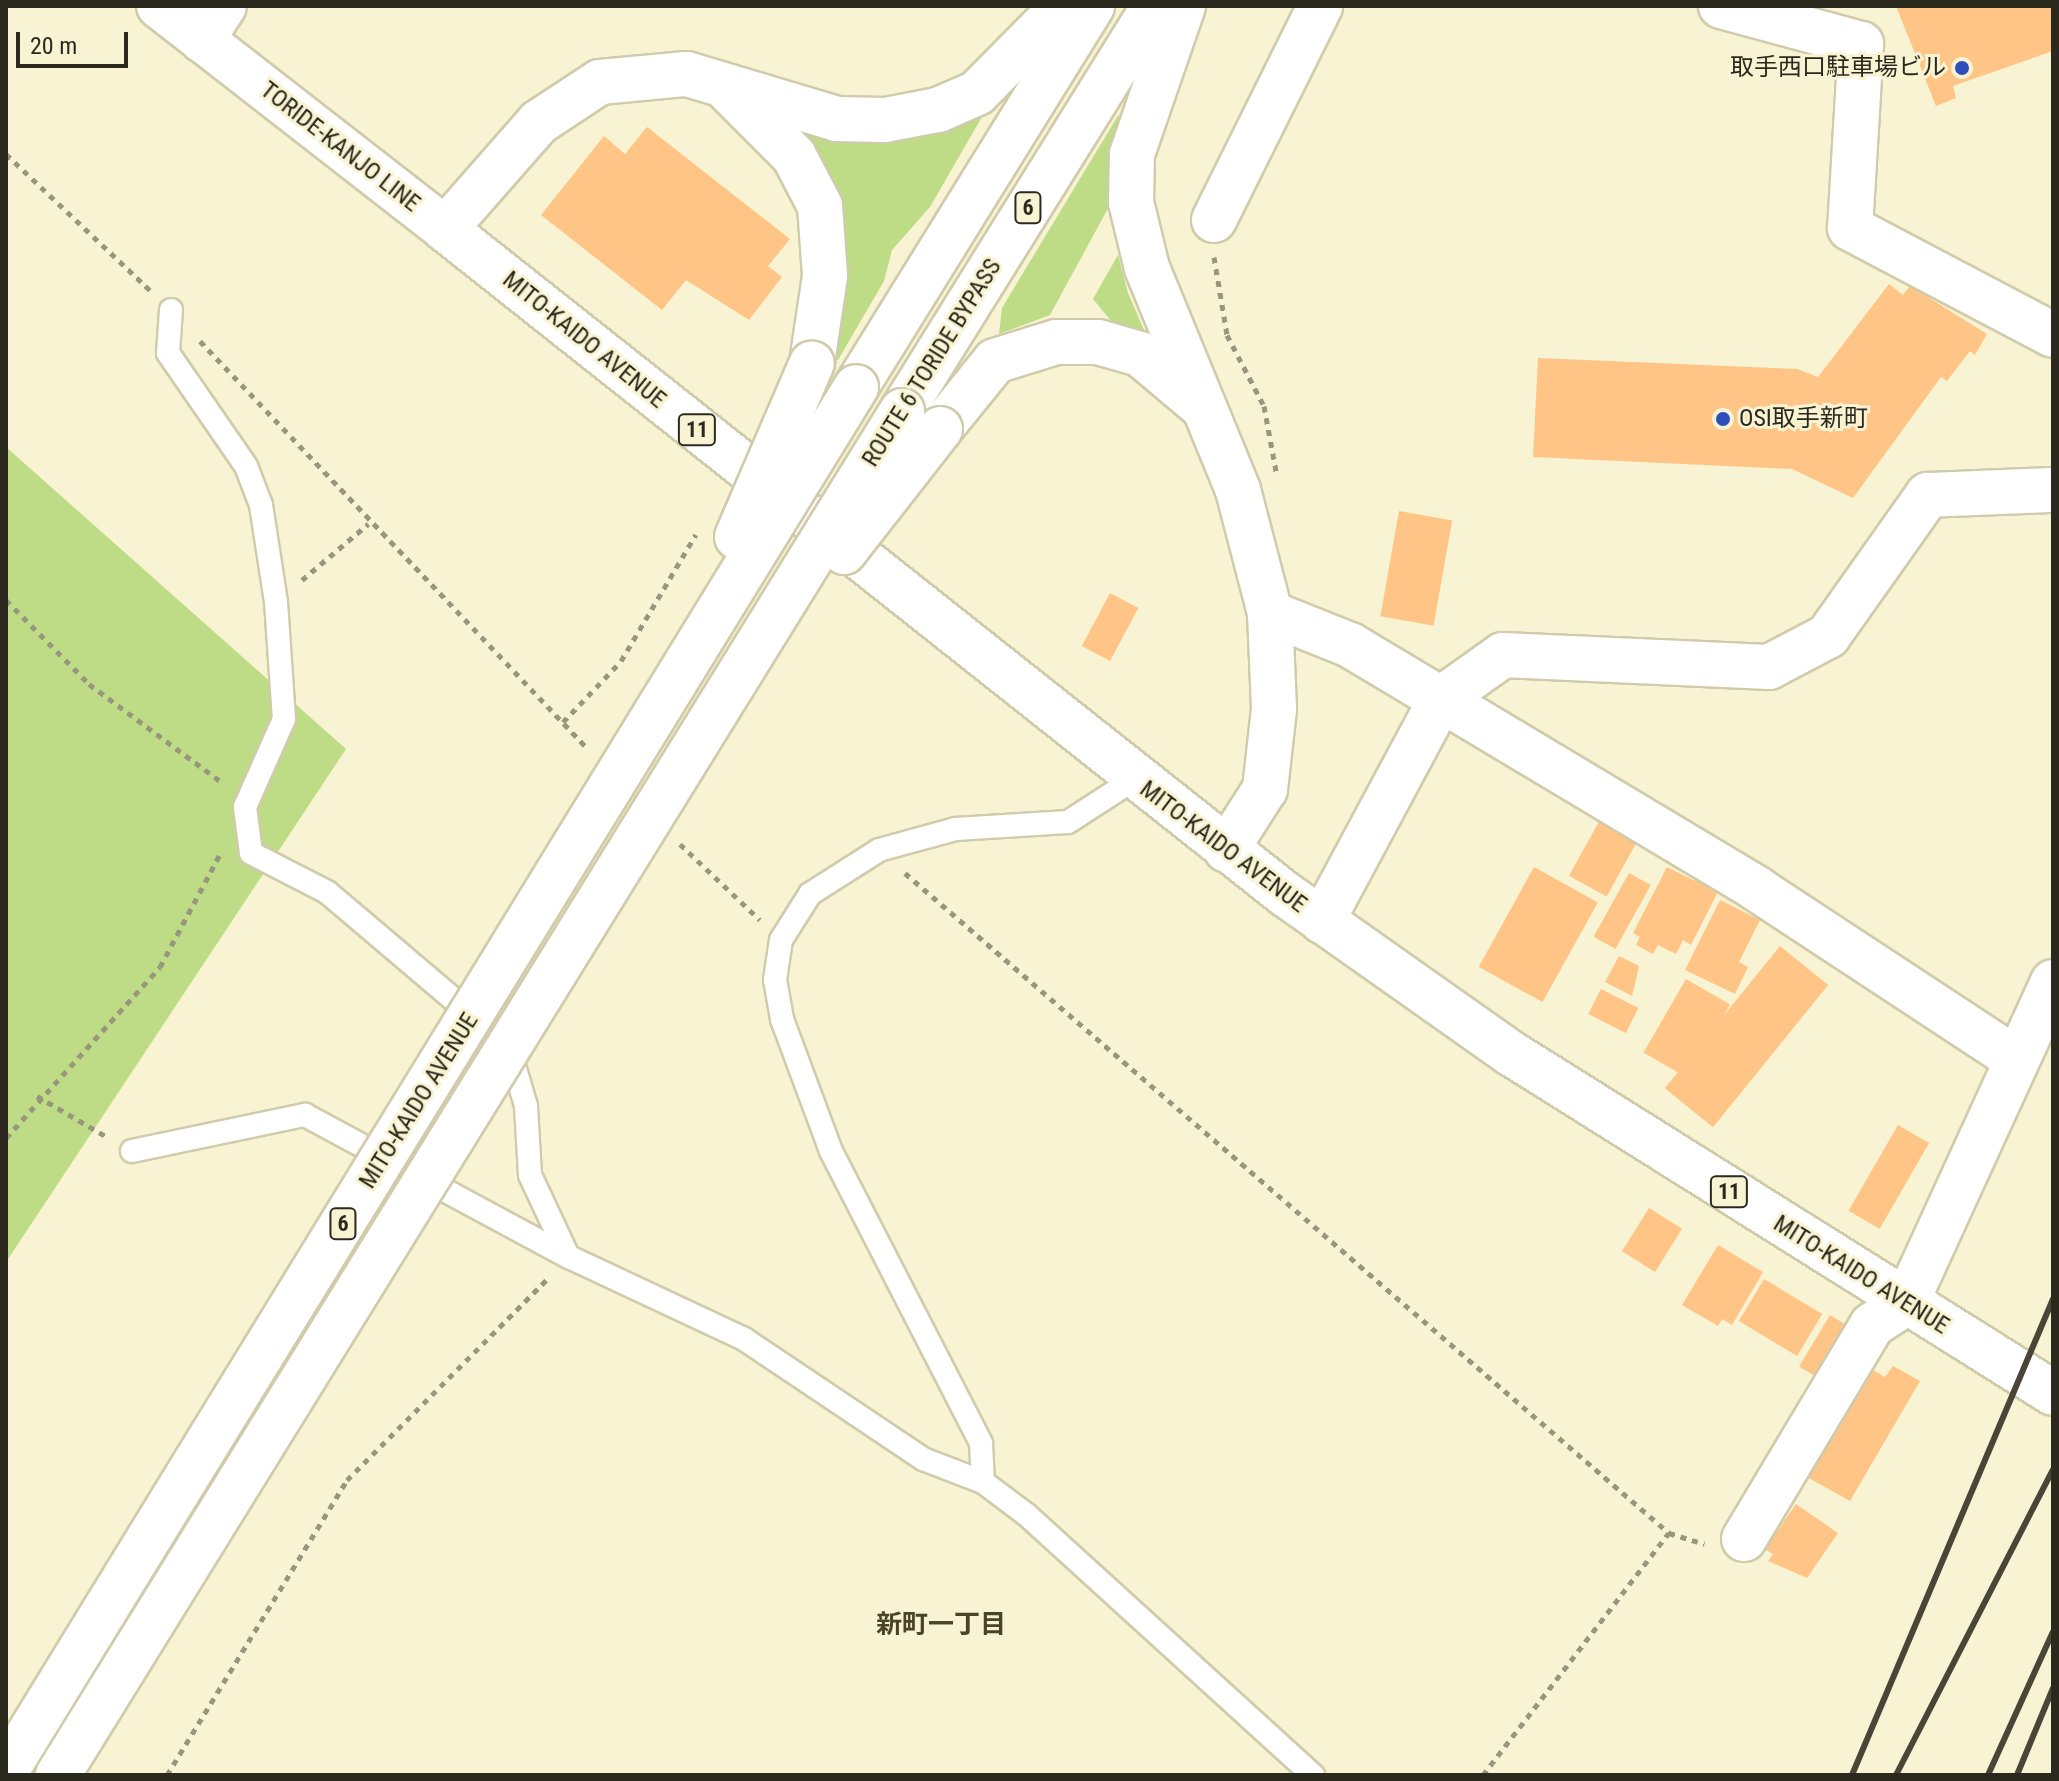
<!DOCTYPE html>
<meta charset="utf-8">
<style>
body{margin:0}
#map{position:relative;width:2059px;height:1781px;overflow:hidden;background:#f8f3d2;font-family:"Roboto Condensed","Noto Sans JP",sans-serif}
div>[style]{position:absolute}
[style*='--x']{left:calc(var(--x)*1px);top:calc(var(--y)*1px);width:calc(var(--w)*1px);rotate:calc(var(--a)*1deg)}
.green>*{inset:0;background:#bedb86}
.building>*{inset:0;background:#ffc586;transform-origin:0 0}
.path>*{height:5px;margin-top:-2.5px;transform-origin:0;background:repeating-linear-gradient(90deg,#99967e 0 6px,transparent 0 12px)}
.roads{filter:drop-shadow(2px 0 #d0cbab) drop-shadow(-2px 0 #d0cbab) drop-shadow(0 2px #d0cbab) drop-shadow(0 -2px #d0cbab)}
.service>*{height:22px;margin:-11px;padding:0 11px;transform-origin:11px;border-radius:11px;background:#fff}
.minor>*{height:44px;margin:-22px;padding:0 22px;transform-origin:22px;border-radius:22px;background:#fff}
.tertiary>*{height:44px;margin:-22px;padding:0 22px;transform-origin:22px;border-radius:22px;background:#fff}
.primary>*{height:44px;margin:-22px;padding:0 22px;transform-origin:22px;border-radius:22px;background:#fff}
.trunk>*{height:44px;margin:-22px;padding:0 22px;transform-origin:22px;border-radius:22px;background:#fff}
.rail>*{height:6px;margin:-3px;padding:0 3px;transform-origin:3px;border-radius:3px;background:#494637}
.bridges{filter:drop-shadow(2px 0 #d0cbab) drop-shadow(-2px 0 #d0cbab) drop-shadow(0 2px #d0cbab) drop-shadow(0 -2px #d0cbab)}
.trunk-bridge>*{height:44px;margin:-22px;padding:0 22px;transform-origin:22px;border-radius:22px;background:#fff}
.dots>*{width:22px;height:22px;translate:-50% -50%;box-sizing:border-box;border:4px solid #f8f3d2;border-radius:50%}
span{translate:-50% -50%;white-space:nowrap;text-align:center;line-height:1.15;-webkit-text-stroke:6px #f8f3d2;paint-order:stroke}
.shield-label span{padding:2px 6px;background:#f8f3d2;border:2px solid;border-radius:6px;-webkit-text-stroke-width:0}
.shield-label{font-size:22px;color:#2b291d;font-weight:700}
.poi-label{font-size:24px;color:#2b291d}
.right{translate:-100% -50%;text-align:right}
.left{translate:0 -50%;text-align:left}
.street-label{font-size:24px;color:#2b291d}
.neighbourhood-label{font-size:26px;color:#494429;font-weight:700}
.frame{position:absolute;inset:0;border:8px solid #2b291d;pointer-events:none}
.scale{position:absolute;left:16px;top:32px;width:112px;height:36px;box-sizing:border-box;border:4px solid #2b291d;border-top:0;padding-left:10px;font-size:24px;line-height:28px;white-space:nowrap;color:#2b291d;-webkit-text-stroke:6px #f8f3d2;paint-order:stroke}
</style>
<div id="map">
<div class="green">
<i style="clip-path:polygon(994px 96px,930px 207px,892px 250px,884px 281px,838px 360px,829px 355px,781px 116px)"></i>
<i style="clip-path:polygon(1119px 114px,1112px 201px,1050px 315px,999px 334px,1002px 308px)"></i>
<i style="clip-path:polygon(1118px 255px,1128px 293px,1147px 337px,1111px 321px,1093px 299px)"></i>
<i style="clip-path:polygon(6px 447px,346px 749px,6px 1262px)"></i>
</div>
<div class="building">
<i style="clip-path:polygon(1896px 6px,2053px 6px,2053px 51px,1953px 86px,1956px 98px,1936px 106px)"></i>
<i style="clip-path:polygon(647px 127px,790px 239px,768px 266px,782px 277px,749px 320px,686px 280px,662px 310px,541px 215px,604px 136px,625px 154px)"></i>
<i style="clip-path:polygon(1889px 284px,1903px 295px,1910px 286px,1987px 334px,1975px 355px,1970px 351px,1947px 381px,1941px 377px,1853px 498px,1792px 469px,1533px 457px,1538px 358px,1797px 369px,1818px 377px)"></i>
<i style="left:1399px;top:511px;width:54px;height:107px;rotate:10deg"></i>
<i style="left:1110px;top:593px;width:32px;height:60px;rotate:28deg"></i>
<i style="left:1601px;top:818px;width:43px;height:66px;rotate:29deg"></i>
<i style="left:1534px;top:867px;width:73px;height:114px;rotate:29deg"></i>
<i style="clip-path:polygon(1667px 867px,1695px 881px,1701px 871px,1723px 882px,1691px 945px,1683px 940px,1676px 954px,1658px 945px,1653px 954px,1636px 945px,1640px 937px,1633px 933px)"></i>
<i style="left:1629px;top:873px;width:25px;height:73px;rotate:29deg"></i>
<i style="clip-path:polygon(1720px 900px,1760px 920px,1739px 962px,1748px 967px,1735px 994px,1685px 970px)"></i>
<i style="left:1780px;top:946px;width:62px;height:183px;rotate:39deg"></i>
<i style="clip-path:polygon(1619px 956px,1639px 966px,1632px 996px,1605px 982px)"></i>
<i style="left:1686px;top:979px;width:51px;height:85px;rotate:30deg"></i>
<i style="left:1601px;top:989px;width:42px;height:28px;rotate:27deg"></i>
<i style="left:1898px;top:1125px;width:36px;height:99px;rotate:30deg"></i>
<i style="left:1649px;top:1208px;width:39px;height:51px;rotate:32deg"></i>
<i style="clip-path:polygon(1718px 1245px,1763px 1272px,1732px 1325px,1722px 1319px,1718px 1326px,1682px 1305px)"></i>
<i style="left:1764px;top:1279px;width:68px;height:49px;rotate:31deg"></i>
<i style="left:1830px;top:1315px;width:26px;height:60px;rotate:31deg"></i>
<i style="clip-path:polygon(1893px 1366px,1920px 1381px,1850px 1501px,1807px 1477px,1869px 1368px,1885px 1377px)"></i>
<i style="clip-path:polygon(1796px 1504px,1838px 1533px,1807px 1578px,1768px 1561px,1773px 1554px,1765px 1549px)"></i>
</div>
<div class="path">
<i style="--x:6;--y:154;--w:199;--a:43.4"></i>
<i style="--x:1214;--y:257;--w:79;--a:80.5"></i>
<i style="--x:1227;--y:335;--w:80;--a:62.5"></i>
<i style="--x:1264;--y:406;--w:71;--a:79.5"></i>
<i style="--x:200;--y:341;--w:562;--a:46.44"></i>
<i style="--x:302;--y:580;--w:87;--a:-40.3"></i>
<i style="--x:6;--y:600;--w:118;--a:45.3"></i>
<i style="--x:89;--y:684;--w:167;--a:36.5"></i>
<i style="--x:563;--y:722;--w:84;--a:-46.4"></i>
<i style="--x:621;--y:661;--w:147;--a:-59.4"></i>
<i style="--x:680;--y:844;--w:110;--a:43.5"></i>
<i style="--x:905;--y:873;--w:1010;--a:40.82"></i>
<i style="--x:1669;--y:1533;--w:37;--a:17"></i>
<i style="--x:37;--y:1096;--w:83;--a:30.3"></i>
<i style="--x:6;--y:1138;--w:230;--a:-48"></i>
<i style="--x:160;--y:967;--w:128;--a:-62"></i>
<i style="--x:167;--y:1775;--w:346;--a:-58.6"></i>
<i style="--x:347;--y:1480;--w:285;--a:-45.1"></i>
<i style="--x:1483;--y:1775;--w:305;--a:-52.5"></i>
</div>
<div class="roads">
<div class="service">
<i style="--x:171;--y:310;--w:43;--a:94"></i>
<i style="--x:168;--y:353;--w:137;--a:55.4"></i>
<i style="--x:246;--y:466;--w:42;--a:69"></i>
<i style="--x:261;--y:505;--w:98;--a:81.2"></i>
<i style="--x:276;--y:602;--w:117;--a:86.1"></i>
<i style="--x:284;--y:719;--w:96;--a:113.9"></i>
<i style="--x:245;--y:807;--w:46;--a:82.6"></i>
<i style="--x:251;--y:853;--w:85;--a:27.2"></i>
<i style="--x:327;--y:892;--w:206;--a:40.3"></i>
<i style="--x:484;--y:1025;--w:47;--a:51.9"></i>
<i style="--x:513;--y:1062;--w:46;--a:73.5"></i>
<i style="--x:526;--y:1106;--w:69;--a:86.7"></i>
<i style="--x:530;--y:1175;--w:89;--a:64.9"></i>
<i style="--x:132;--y:1151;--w:177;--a:-11.8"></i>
<i style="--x:305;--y:1115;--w:300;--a:28.3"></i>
<i style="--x:569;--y:1257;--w:193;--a:25.1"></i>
<i style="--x:744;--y:1339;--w:216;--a:33.8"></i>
<i style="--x:923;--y:1459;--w:64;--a:21"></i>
<i style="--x:983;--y:1482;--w:55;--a:36.9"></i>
<i style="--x:1027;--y:1515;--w:387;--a:42.3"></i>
<i style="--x:983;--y:1482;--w:39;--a:-93"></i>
<i style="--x:981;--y:1443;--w:328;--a:-117.2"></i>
<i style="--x:831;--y:1151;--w:141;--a:-110.4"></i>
<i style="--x:782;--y:1019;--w:40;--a:-100"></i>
<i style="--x:775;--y:980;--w:40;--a:-81.5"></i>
<i style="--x:781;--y:940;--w:54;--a:-57.8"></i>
<i style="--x:810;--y:894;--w:82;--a:-32.5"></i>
<i style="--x:879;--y:850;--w:80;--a:-15.3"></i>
<i style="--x:956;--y:829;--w:112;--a:-3.6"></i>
<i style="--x:1068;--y:822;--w:77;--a:-32.9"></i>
</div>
<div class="minor">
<i style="--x:1721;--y:6;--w:145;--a:15.2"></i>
<i style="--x:1861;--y:44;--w:184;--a:93.4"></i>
<i style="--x:1850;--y:228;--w:229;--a:27.8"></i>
<i style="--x:202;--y:40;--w:40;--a:-57.1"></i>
<i style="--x:1214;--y:220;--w:239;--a:-63.6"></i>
<i style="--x:1270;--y:613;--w:86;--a:21.8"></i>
<i style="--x:1350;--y:645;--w:475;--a:30.9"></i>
<i style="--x:1757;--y:889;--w:306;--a:33.3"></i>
<i style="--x:1322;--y:921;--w:252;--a:-61.8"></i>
<i style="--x:1441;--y:699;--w:76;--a:-35.4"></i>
<i style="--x:1503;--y:655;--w:266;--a:2.6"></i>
<i style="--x:1769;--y:667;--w:67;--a:-27.7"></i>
<i style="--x:1828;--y:636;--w:173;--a:-54.7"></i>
<i style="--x:1928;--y:495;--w:125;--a:-2.3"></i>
<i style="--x:1744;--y:1539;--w:249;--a:-59.1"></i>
<i style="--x:1872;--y:1325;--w:40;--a:-32.9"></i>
</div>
<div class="tertiary">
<i style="--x:159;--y:6;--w:363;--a:37.9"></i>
<i style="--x:1906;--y:1303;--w:353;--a:-65.4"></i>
</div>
<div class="primary">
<i style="--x:445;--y:229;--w:1071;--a:38.37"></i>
<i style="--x:1285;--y:894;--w:278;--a:35.2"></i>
<i style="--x:1512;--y:1054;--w:638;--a:32.07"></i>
</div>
<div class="trunk">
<i style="--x:1183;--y:6;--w:157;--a:109"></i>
<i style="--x:1132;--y:154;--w:48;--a:91.2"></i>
<i style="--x:1131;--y:202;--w:68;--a:76.4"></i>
<i style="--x:1147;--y:268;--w:240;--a:67.7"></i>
<i style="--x:1238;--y:490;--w:127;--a:75.4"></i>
<i style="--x:1270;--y:613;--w:96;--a:87.6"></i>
<i style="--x:1274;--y:709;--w:81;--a:96.4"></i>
<i style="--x:1265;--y:789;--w:72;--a:122.6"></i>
<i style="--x:726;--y:88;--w:96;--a:45"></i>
<i style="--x:794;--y:156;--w:56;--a:62.5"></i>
<i style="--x:820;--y:206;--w:70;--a:85.9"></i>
<i style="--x:825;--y:276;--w:88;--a:98.5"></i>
<i style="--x:445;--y:229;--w:142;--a:-48.7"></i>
<i style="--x:539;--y:122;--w:73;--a:-33.3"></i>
<i style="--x:600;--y:82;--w:87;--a:-5.3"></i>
<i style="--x:687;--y:74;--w:157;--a:16.7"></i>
<i style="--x:837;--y:119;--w:48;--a:1.2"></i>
<i style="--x:885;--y:120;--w:54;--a:-10.7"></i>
<i style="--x:938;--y:110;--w:43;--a:-23.6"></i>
<i style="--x:977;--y:93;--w:122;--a:-45.3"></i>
<i style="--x:856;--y:387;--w:448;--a:-58.2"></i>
<i style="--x:902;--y:411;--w:477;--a:-58.1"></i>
<i style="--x:940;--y:429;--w:87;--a:-51"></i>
<i style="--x:995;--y:361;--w:64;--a:-17.3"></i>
<i style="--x:1056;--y:342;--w:42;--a:0"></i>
<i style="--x:1098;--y:342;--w:44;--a:15.9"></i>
<i style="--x:1140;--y:354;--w:81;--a:40"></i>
</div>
</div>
<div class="rail">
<i style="--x:1852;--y:1775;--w:517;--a:-67.11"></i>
<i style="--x:1896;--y:1775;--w:343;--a:-62.8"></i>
<i style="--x:1988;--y:1775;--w:157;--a:-65.6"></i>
<i style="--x:2017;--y:1775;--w:94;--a:-67.5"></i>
</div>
<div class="bridges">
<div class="trunk-bridge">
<i style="--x:737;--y:537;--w:189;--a:-66.7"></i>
<i style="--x:844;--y:552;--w:156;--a:-52"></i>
<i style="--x:6;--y:1771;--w:1624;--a:-58.44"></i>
<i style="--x:58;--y:1775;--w:1604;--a:-58.25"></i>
</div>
</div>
<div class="dots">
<i style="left:1962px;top:68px;background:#2e4ebe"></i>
<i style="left:1723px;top:419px;background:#2e4ebe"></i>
</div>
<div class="shield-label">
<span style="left:1028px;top:208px">6</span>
<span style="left:697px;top:430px">11</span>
<span style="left:1729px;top:1192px">11</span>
<span style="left:343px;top:1224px">6</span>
</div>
<div class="poi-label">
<span class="right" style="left:1946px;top:68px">取手西口駐車場ビル</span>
<span class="left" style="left:1739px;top:419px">OSI取手新町</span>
</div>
<div class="street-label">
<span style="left:340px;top:147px;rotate:38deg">TORIDE-KANJO LINE</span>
<span style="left:584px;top:340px;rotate:39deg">MITO-KAIDO AVENUE</span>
<span style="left:932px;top:363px;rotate:-58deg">ROUTE 6 TORIDE BYPASS</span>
<span style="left:1223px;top:847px;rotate:37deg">MITO-KAIDO AVENUE</span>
<span style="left:419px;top:1101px;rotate:-58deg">MITO-KAIDO AVENUE</span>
<span style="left:1861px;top:1275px;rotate:32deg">MITO-KAIDO AVENUE</span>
</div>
<div class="neighbourhood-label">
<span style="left:941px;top:1625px">新町一丁目</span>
</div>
<div class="frame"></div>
<div class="scale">20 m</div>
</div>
